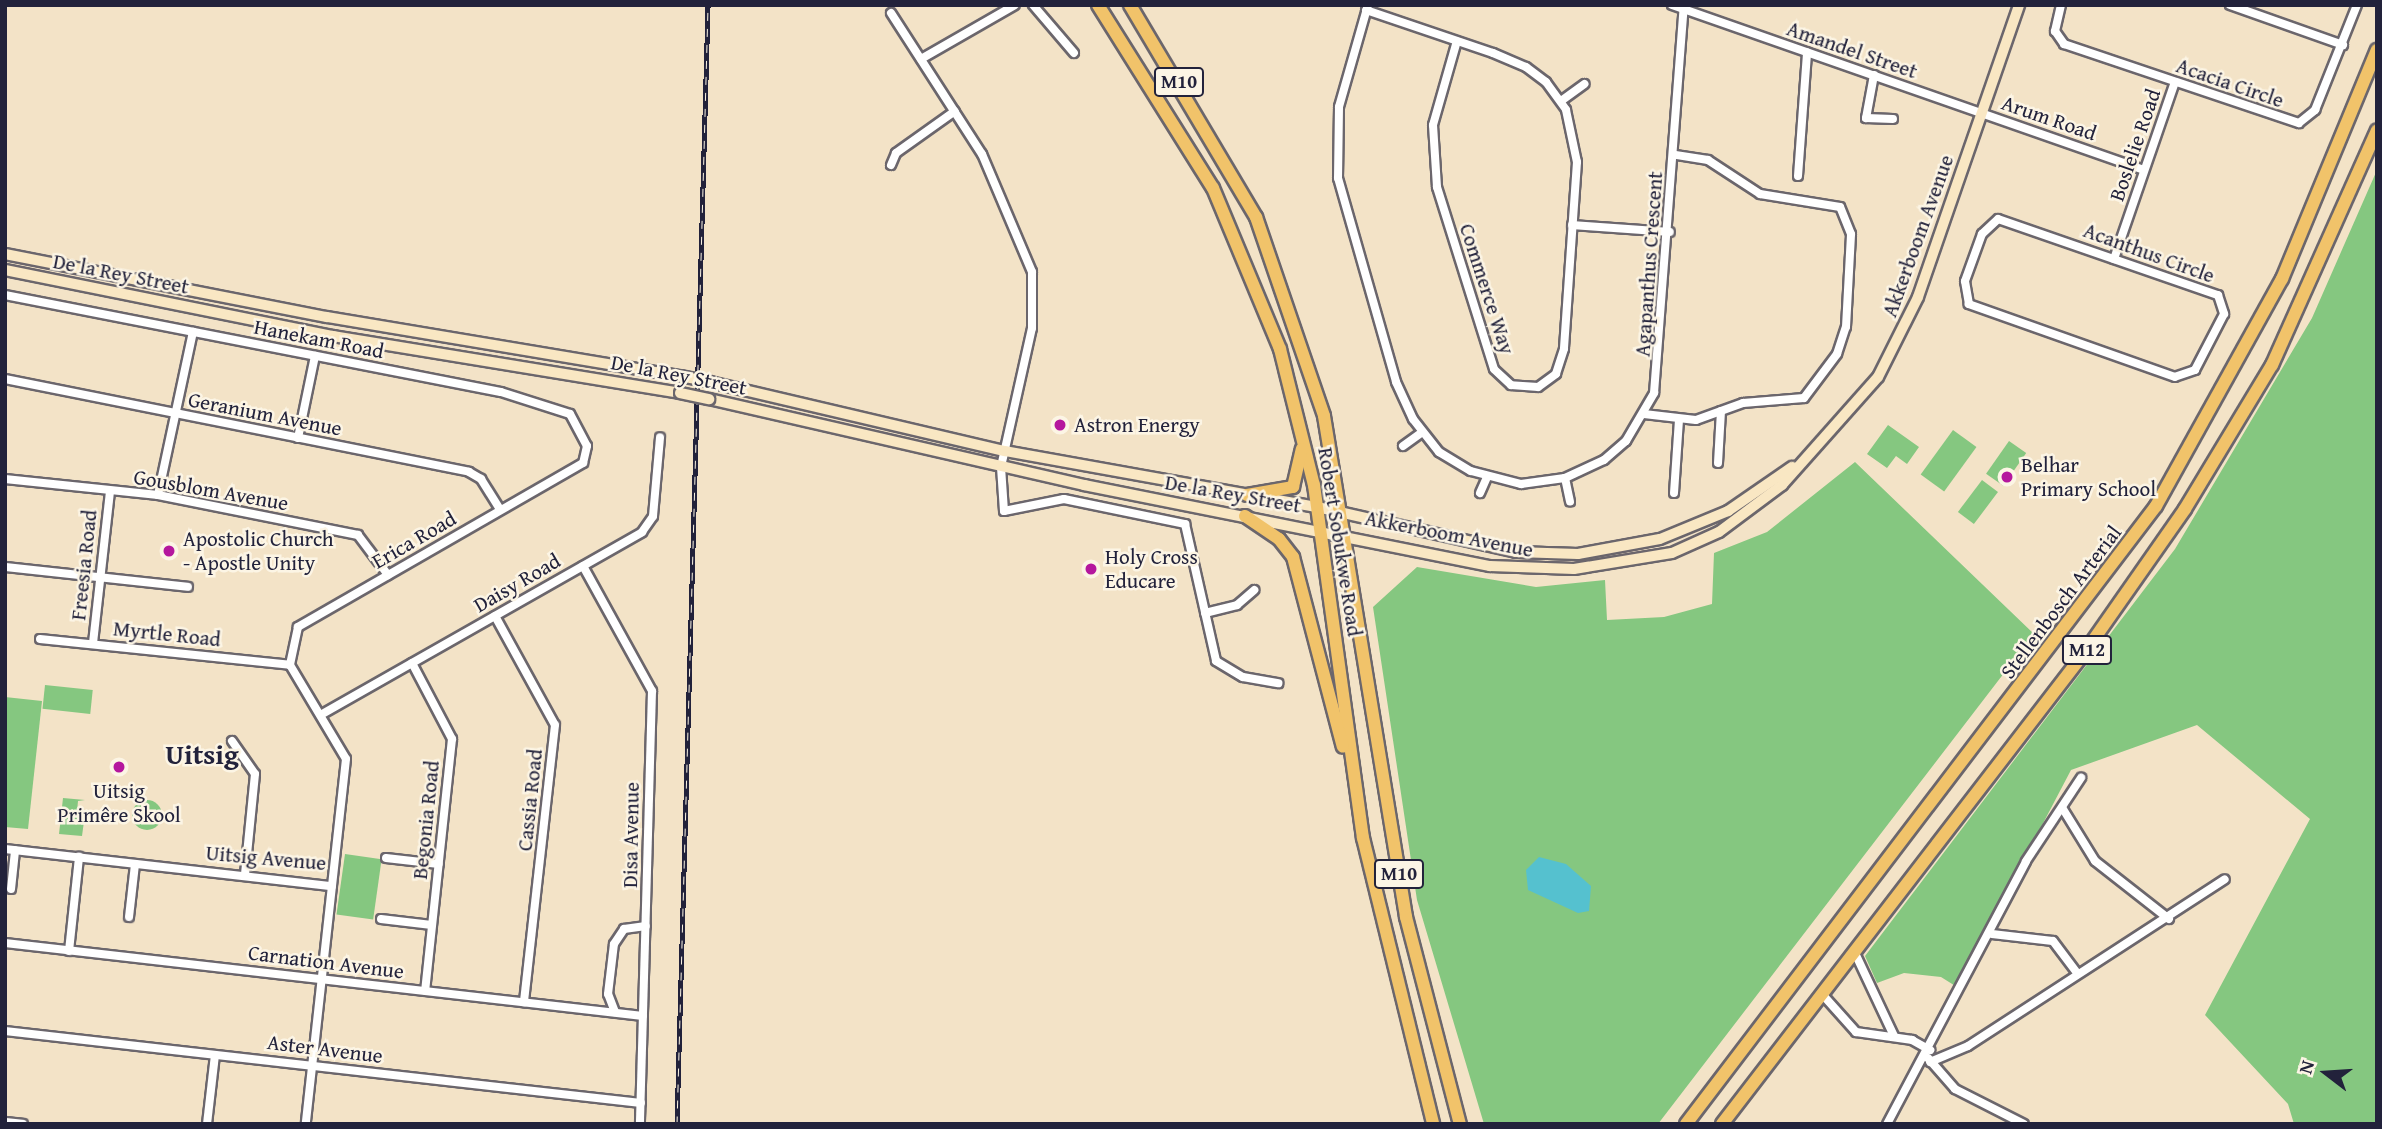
<!DOCTYPE html>
<meta charset="utf-8">
<style>
body{margin:0}
#map{position:relative;width:2382px;height:1129px;overflow:hidden;background:#f3e3c7;font-family:"Gentium Book Plus",serif}
div>[style]{position:absolute}
[style*='--x']{left:calc(var(--x)*1px);top:calc(var(--y)*1px);width:calc(var(--w)*1px);rotate:calc(var(--a)*1deg)}
.green>*{inset:0;background:#85c780;transform-origin:0 0}
.round{border-radius:50%}
.water>*{inset:0;background:#55c1cf}
.roads{filter:drop-shadow(2px 0 #6b666c) drop-shadow(-2px 0 #6b666c) drop-shadow(0 2px #6b666c) drop-shadow(0 -2px #6b666c)}
.street>*{height:8px;margin:-4px;padding:0 4px;transform-origin:4px;border-radius:4px;background:#fff}
.secondary>*{height:10px;margin:-5px;padding:0 5px;transform-origin:5px;border-radius:5px;background:#f9e7c3}
.primary>*{height:12px;margin:-6px;padding:0 6px;transform-origin:6px;border-radius:6px;background:#f1c36a}
.rail>*{height:5px;margin-top:-2.5px;transform-origin:0;background:repeating-linear-gradient(90deg,#fcf5e5 0 8px,#22223b 0 16px);box-sizing:border-box;border-block:2px solid #22223b}
.bridges{filter:drop-shadow(2px 0 #6b666c) drop-shadow(-2px 0 #6b666c) drop-shadow(0 2px #6b666c) drop-shadow(0 -2px #6b666c)}
.secondary-bridge>*{height:10px;margin:-5px;padding:0 5px;transform-origin:5px;border-radius:5px;background:#f9e7c3}
.dots>*{width:19px;height:19px;translate:-50% -50%;box-sizing:border-box;border:4px solid #fcf5e5;border-radius:50%}
span{translate:-50% -50%;white-space:nowrap;text-align:center;line-height:1.15;-webkit-text-stroke:5px #fcf5e5;paint-order:stroke}
.shield-label span{padding:2px 5px;background:#fcf5e5;border:2px solid;border-radius:5px;-webkit-text-stroke-width:0}
.shield-label{font-size:19px;color:#22223b;font-weight:700}
.street-label{font-size:21px;color:#22223b}
.poi-label{font-size:21px;color:#22223b}
.left{translate:0 -50%;text-align:left}
.district-label{font-size:28px;color:#22223b;font-weight:700}
.frame{position:absolute;inset:0;border:7px solid #22223b;pointer-events:none}
.north{position:absolute;left:2291px;top:1038px;width:70px;height:70px;-webkit-text-stroke:5px #fcf5e5;paint-order:stroke;rotate:287deg;font-size:19px;font-weight:700;line-height:28px;text-align:center;color:#22223b}
.north::after{content:'';display:block;margin:auto;width:24px;height:32px;background:#22223b;clip-path:polygon(50% 0,100% 100%,50% 72%,0 100%)}
</style>
<div id="map">
<div class="green">
<i style="clip-path:polygon(2377px 170px,2377px 1124px,2294px 1124px,2288px 1104px,2205px 1015px,2310px 819px,2197px 725px,2071px 770px,1957px 987px,1941px 977px,1904px 973px,1877px 983px,1865px 956px,2175px 549px,2312px 318px)"></i>
<i style="clip-path:polygon(1888px 425px,1919px 447px,1907px 464px,1896px 456px,1887px 468px,1867px 454px)"></i>
<i style="left:1953px;top:430px;width:29px;height:55px;rotate:36deg"></i>
<i style="left:2009px;top:441px;width:21px;height:40px;rotate:35deg"></i>
<i style="clip-path:polygon(1855px 462px,2034px 634px,1658px 1124px,1484px 1124px,1417px 900px,1373px 607px,1417px 567px,1536px 587px,1605px 580px,1607px 620px,1664px 617px,1712px 604px,1714px 553px,1767px 532px)"></i>
<i style="left:1982px;top:480px;width:20px;height:40px;rotate:37deg"></i>
<i style="left:45px;top:685px;width:48px;height:24px;rotate:6deg"></i>
<i style="clip-path:polygon(5px 697px,42px 701px,28px 829px,5px 827px)"></i>
<i style="clip-path:polygon(63px 798px,85px 800px,78px 801px,77px 812px,85px 814px,82px 836px,59px 834px)"></i>
<i class="round" style="left:132px;top:800px;width:30px;height:30px"></i>
<i style="left:345px;top:854px;width:37px;height:61px;rotate:8deg"></i>
</div>
<div class="water">
<i style="clip-path:polygon(1539px 857px,1566px 864px,1591px 886px,1589px 911px,1578px 913px,1528px 890px,1526px 870px)"></i>
</div>
<div class="roads">
<div class="street">
<i style="--x:1033;--y:5;--w:63;--a:49.5"></i>
<i style="--x:1368;--y:5;--w:106;--a:105.9"></i>
<i style="--x:1339;--y:107;--w:71;--a:90.8"></i>
<i style="--x:1338;--y:178;--w:212;--a:74.1"></i>
<i style="--x:1396;--y:382;--w:41;--a:65.3"></i>
<i style="--x:1413;--y:419;--w:42;--a:51.8"></i>
<i style="--x:1439;--y:452;--w:37;--a:31"></i>
<i style="--x:1471;--y:471;--w:52;--a:14.6"></i>
<i style="--x:1521;--y:484;--w:44;--a:-7.8"></i>
<i style="--x:1565;--y:478;--w:43;--a:-24.8"></i>
<i style="--x:1604;--y:460;--w:29;--a:-41"></i>
<i style="--x:1626;--y:441;--w:56;--a:-59.7"></i>
<i style="--x:1654;--y:393;--w:389;--a:-85.6"></i>
<i style="--x:1672;--y:5;--w:500;--a:19.27"></i>
<i style="--x:2061;--y:5;--w:27;--a:103"></i>
<i style="--x:2055;--y:31;--w:16;--a:55"></i>
<i style="--x:2064;--y:44;--w:248;--a:18.6"></i>
<i style="--x:2299;--y:123;--w:21;--a:-39"></i>
<i style="--x:2315;--y:110;--w:113;--a:-68.2"></i>
<i style="--x:2230;--y:5;--w:120;--a:19.5"></i>
<i style="--x:1366;--y:10;--w:134;--a:18.7"></i>
<i style="--x:1493;--y:53;--w:36;--a:23"></i>
<i style="--x:1526;--y:67;--w:25;--a:37"></i>
<i style="--x:1546;--y:82;--w:34;--a:54"></i>
<i style="--x:1566;--y:110;--w:53;--a:78.1"></i>
<i style="--x:1577;--y:162;--w:187;--a:94"></i>
<i style="--x:1564;--y:349;--w:26;--a:108"></i>
<i style="--x:1556;--y:374;--w:22;--a:144"></i>
<i style="--x:1538;--y:387;--w:27;--a:-176"></i>
<i style="--x:1511;--y:385;--w:23;--a:-137"></i>
<i style="--x:1494;--y:369;--w:191;--a:-107.4"></i>
<i style="--x:1437;--y:187;--w:62;--a:-93.7"></i>
<i style="--x:1433;--y:125;--w:87;--a:-74.1"></i>
<i style="--x:891;--y:13;--w:168;--a:57.2"></i>
<i style="--x:982;--y:154;--w:128;--a:67"></i>
<i style="--x:1032;--y:272;--w:56;--a:90"></i>
<i style="--x:1032;--y:328;--w:142;--a:102.6"></i>
<i style="--x:1001;--y:467;--w:44;--a:86.1"></i>
<i style="--x:1004;--y:511;--w:61;--a:-11.3"></i>
<i style="--x:1064;--y:499;--w:124;--a:11.7"></i>
<i style="--x:1185;--y:524;--w:140;--a:77.2"></i>
<i style="--x:1216;--y:661;--w:31;--a:31"></i>
<i style="--x:1243;--y:677;--w:36;--a:10"></i>
<i style="--x:921;--y:59;--w:108;--a:-29.9"></i>
<i style="--x:1874;--y:75;--w:44;--a:100.5"></i>
<i style="--x:1866;--y:118;--w:27;--a:2"></i>
<i style="--x:1561;--y:101;--w:29;--a:-36"></i>
<i style="--x:891;--y:165;--w:13;--a:-67"></i>
<i style="--x:896;--y:153;--w:72;--a:-35.4"></i>
<i style="--x:1798;--y:176;--w:124;--a:-85.8"></i>
<i style="--x:1998;--y:219;--w:233;--a:19.1"></i>
<i style="--x:2218;--y:295;--w:20;--a:72"></i>
<i style="--x:2224;--y:314;--w:63;--a:117.4"></i>
<i style="--x:2195;--y:370;--w:21;--a:161"></i>
<i style="--x:2175;--y:377;--w:219;--a:-160.5"></i>
<i style="--x:1969;--y:304;--w:23;--a:-100"></i>
<i style="--x:1965;--y:281;--w:50;--a:-70.1"></i>
<i style="--x:1982;--y:234;--w:22;--a:-43"></i>
<i style="--x:1572;--y:225;--w:98;--a:4.1"></i>
<i style="--x:2114;--y:259;--w:187;--a:-71"></i>
<i style="--x:5;--y:295;--w:505;--a:11.07"></i>
<i style="--x:501;--y:392;--w:72;--a:17.7"></i>
<i style="--x:570;--y:414;--w:36;--a:62"></i>
<i style="--x:587;--y:446;--w:17;--a:103"></i>
<i style="--x:583;--y:463;--w:329;--a:150.1"></i>
<i style="--x:298;--y:627;--w:39;--a:102"></i>
<i style="--x:5;--y:379;--w:473;--a:11.3"></i>
<i style="--x:469;--y:472;--w:14;--a:30"></i>
<i style="--x:481;--y:479;--w:36;--a:58"></i>
<i style="--x:1644;--y:414;--w:52;--a:6.6"></i>
<i style="--x:1696;--y:420;--w:50;--a:-19.9"></i>
<i style="--x:1743;--y:403;--w:61;--a:-4.7"></i>
<i style="--x:1804;--y:398;--w:55;--a:-53.1"></i>
<i style="--x:1837;--y:354;--w:28;--a:-72"></i>
<i style="--x:1846;--y:327;--w:93;--a:-86.9"></i>
<i style="--x:1851;--y:234;--w:29;--a:-112"></i>
<i style="--x:1840;--y:207;--w:81;--a:-170.8"></i>
<i style="--x:1760;--y:194;--w:62;--a:-146.8"></i>
<i style="--x:1708;--y:160;--w:33;--a:-171"></i>
<i style="--x:298;--y:438;--w:84;--a:-78.3"></i>
<i style="--x:1403;--y:446;--w:24;--a:-36"></i>
<i style="--x:1718;--y:463;--w:52;--a:-86.7"></i>
<i style="--x:1565;--y:478;--w:24;--a:78"></i>
<i style="--x:5;--y:479;--w:154;--a:6"></i>
<i style="--x:158;--y:495;--w:204;--a:11.3"></i>
<i style="--x:358;--y:535;--w:50;--a:53.1"></i>
<i style="--x:1480;--y:493;--w:17;--a:-66"></i>
<i style="--x:1674;--y:493;--w:74;--a:-86.1"></i>
<i style="--x:158;--y:495;--w:167;--a:-77.9"></i>
<i style="--x:583;--y:566;--w:143;--a:61.1"></i>
<i style="--x:652;--y:691;--w:433;--a:91.6"></i>
<i style="--x:5;--y:567;--w:184;--a:6.2"></i>
<i style="--x:1205;--y:613;--w:33;--a:-14"></i>
<i style="--x:1237;--y:605;--w:23;--a:-41"></i>
<i style="--x:495;--y:616;--w:124;--a:61.2"></i>
<i style="--x:555;--y:725;--w:279;--a:96.4"></i>
<i style="--x:40;--y:639;--w:251;--a:5.9"></i>
<i style="--x:93;--y:643;--w:153;--a:-83.6"></i>
<i style="--x:412;--y:663;--w:86;--a:62.2"></i>
<i style="--x:452;--y:739;--w:253;--a:96.1"></i>
<i style="--x:290;--y:665;--w:109;--a:59.2"></i>
<i style="--x:346;--y:759;--w:367;--a:96.3"></i>
<i style="--x:324;--y:713;--w:366;--a:-29.6"></i>
<i style="--x:642;--y:532;--w:19;--a:-55"></i>
<i style="--x:653;--y:516;--w:79;--a:-84.9"></i>
<i style="--x:232;--y:741;--w:40;--a:55.1"></i>
<i style="--x:255;--y:774;--w:101;--a:95.7"></i>
<i style="--x:2063;--y:809;--w:61;--a:58.4"></i>
<i style="--x:2095;--y:861;--w:94;--a:38.1"></i>
<i style="--x:5;--y:849;--w:329;--a:6.5"></i>
<i style="--x:386;--y:858;--w:53;--a:6.5"></i>
<i style="--x:11;--y:889;--w:39;--a:-84"></i>
<i style="--x:129;--y:917;--w:53;--a:-83.5"></i>
<i style="--x:381;--y:919;--w:51;--a:6.7"></i>
<i style="--x:1992;--y:934;--w:61;--a:6.5"></i>
<i style="--x:2053;--y:941;--w:38;--a:53"></i>
<i style="--x:5;--y:943;--w:642;--a:6.53"></i>
<i style="--x:69;--y:951;--w:95;--a:-83.9"></i>
<i style="--x:1854;--y:951;--w:94;--a:64.8"></i>
<i style="--x:1822;--y:994;--w:51;--a:48.2"></i>
<i style="--x:1856;--y:1032;--w:57;--a:8.1"></i>
<i style="--x:1912;--y:1040;--w:21;--a:29"></i>
<i style="--x:615;--y:1012;--w:19;--a:-111"></i>
<i style="--x:608;--y:994;--w:50;--a:-83.2"></i>
<i style="--x:614;--y:944;--w:18;--a:-56"></i>
<i style="--x:624;--y:929;--w:22;--a:-8"></i>
<i style="--x:5;--y:1031;--w:640;--a:6.46"></i>
<i style="--x:1928;--y:1058;--w:41;--a:48.9"></i>
<i style="--x:1955;--y:1089;--w:77;--a:26.9"></i>
<i style="--x:1930;--y:1062;--w:41;--a:-22.8"></i>
<i style="--x:1968;--y:1046;--w:306;--a:-33"></i>
<i style="--x:5;--y:1122;--w:18;--a:6"></i>
<i style="--x:207;--y:1124;--w:69;--a:-83.4"></i>
<i style="--x:1887;--y:1124;--w:297;--a:-62.1"></i>
<i style="--x:2026;--y:861;--w:100;--a:-56.5"></i>
</div>
<div class="secondary">
<i style="--x:5;--y:254;--w:328;--a:11.1"></i>
<i style="--x:327;--y:317;--w:358;--a:9.5"></i>
<i style="--x:5;--y:270;--w:335;--a:11.4"></i>
<i style="--x:333;--y:336;--w:352;--a:9.3"></i>
<i style="--x:710;--y:382;--w:303;--a:13.2"></i>
<i style="--x:1005;--y:451;--w:317;--a:10.2"></i>
<i style="--x:1317;--y:507;--w:204;--a:12.7"></i>
<i style="--x:1516;--y:552;--w:62;--a:1.8"></i>
<i style="--x:1578;--y:554;--w:83;--a:-10.4"></i>
<i style="--x:1660;--y:539;--w:74;--a:-22.4"></i>
<i style="--x:1728;--y:511;--w:78;--a:-34.5"></i>
<i style="--x:709;--y:399;--w:385;--a:12.9"></i>
<i style="--x:1084;--y:485;--w:414;--a:11.3"></i>
<i style="--x:1490;--y:566;--w:84;--a:2"></i>
<i style="--x:1574;--y:569;--w:99;--a:-9.3"></i>
<i style="--x:1672;--y:553;--w:51;--a:-24.1"></i>
<i style="--x:1719;--y:532;--w:79;--a:-36.7"></i>
<i style="--x:1782;--y:485;--w:144;--a:-48.4"></i>
<i style="--x:1878;--y:377;--w:89;--a:-63.4"></i>
<i style="--x:1918;--y:297;--w:309;--a:-70.9"></i>
</div>
<div class="primary">
<i style="--x:1098;--y:5;--w:216;--a:57.9"></i>
<i style="--x:1213;--y:188;--w:174;--a:67.4"></i>
<i style="--x:1280;--y:349;--w:140;--a:76"></i>
<i style="--x:1314;--y:485;--w:356;--a:82.1"></i>
<i style="--x:1363;--y:838;--w:294;--a:76.2"></i>
<i style="--x:1130;--y:5;--w:247;--a:59.3"></i>
<i style="--x:1256;--y:217;--w:210;--a:71.1"></i>
<i style="--x:1324;--y:416;--w:508;--a:80.7"></i>
<i style="--x:1406;--y:917;--w:214;--a:75.4"></i>
<i style="--x:1247;--y:495;--w:47;--a:-9.9"></i>
<i style="--x:1293;--y:487;--w:39;--a:-77"></i>
<i style="--x:1245;--y:516;--w:41;--a:34.1"></i>
<i style="--x:1279;--y:539;--w:23;--a:52"></i>
<i style="--x:1293;--y:557;--w:196;--a:75.3"></i>
<i style="--x:1686;--y:1124;--w:776;--a:-52.75"></i>
<i style="--x:2156;--y:506;--w:260;--a:-61"></i>
<i style="--x:2282;--y:279;--w:248;--a:-67.5"></i>
<i style="--x:1722;--y:1124;--w:595;--a:-52.44"></i>
<i style="--x:2085;--y:652;--w:174;--a:-55"></i>
<i style="--x:2185;--y:509;--w:168;--a:-58.9"></i>
<i style="--x:2272;--y:365;--w:257;--a:-65.9"></i>
</div>
</div>
<div class="rail">
<i style="--x:677;--y:1124;--w:1119;--a:-88.41"></i>
</div>
<div class="bridges">
<div class="secondary-bridge">
<i style="--x:680;--y:376;--w:31;--a:11"></i>
<i style="--x:680;--y:393;--w:30;--a:12"></i>
</div>
</div>
<div class="dots">
<i style="left:1060px;top:425px;background:#b5179e"></i>
<i style="left:2007px;top:477px;background:#b5179e"></i>
<i style="left:169px;top:551px;background:#b5179e"></i>
<i style="left:1091px;top:569px;background:#b5179e"></i>
<i style="left:119px;top:767px;background:#b5179e"></i>
</div>
<div class="shield-label">
<span style="left:1179px;top:82px">M10</span>
<span style="left:2087px;top:650px">M12</span>
<span style="left:1399px;top:874px">M10</span>
</div>
<div class="street-label">
<span style="left:1852px;top:50px;rotate:19deg">Amandel Street</span>
<span style="left:2230px;top:83px;rotate:19deg">Acacia Circle</span>
<span style="left:2049px;top:118px;rotate:19deg">Arum Road</span>
<span style="left:2135px;top:145px;rotate:-71deg">Boslelie Road</span>
<span style="left:1918px;top:236px;rotate:-70deg">Akkerboom Avenue</span>
<span style="left:2149px;top:253px;rotate:20deg">Acanthus Circle</span>
<span style="left:1649px;top:264px;rotate:-86deg">Agapanthus Crescent</span>
<span style="left:121px;top:274px;rotate:11deg">De la Rey Street</span>
<span style="left:1487px;top:289px;rotate:72deg">Commerce Way</span>
<span style="left:319px;top:339px;rotate:11deg">Hanekam Road</span>
<span style="left:679px;top:375px;rotate:11deg">De la Rey Street</span>
<span style="left:265px;top:414px;rotate:11deg">Geranium Avenue</span>
<span style="left:211px;top:490px;rotate:10deg">Gousblom Avenue</span>
<span style="left:1233px;top:494px;rotate:10deg">De la Rey Street</span>
<span style="left:1449px;top:534px;rotate:11deg">Akkerboom Avenue</span>
<span style="left:414px;top:540px;rotate:-30deg">Erica Road</span>
<span style="left:1340px;top:542px;rotate:81deg">Robert Sobukwe Road</span>
<span style="left:84px;top:565px;rotate:-84deg">Freesia Road</span>
<span style="left:517px;top:583px;rotate:-30deg">Daisy Road</span>
<span style="left:2061px;top:602px;rotate:-53deg">Stellenbosch Arterial</span>
<span style="left:167px;top:634px;rotate:6deg">Myrtle Road</span>
<span style="left:530px;top:800px;rotate:-84deg">Cassia Road</span>
<span style="left:426px;top:820px;rotate:-84deg">Begonia Road</span>
<span style="left:631px;top:835px;rotate:-89deg">Disa Avenue</span>
<span style="left:266px;top:858px;rotate:5deg">Uitsig Avenue</span>
<span style="left:326px;top:962px;rotate:7deg">Carnation Avenue</span>
<span style="left:325px;top:1049px;rotate:7deg">Aster Avenue</span>
</div>
<div class="poi-label">
<span class="left" style="left:1074px;top:425px">Astron Energy</span>
<span class="left" style="left:2021px;top:477px">Belhar<br>Primary School</span>
<span class="left" style="left:183px;top:551px">Apostolic Church<br>- Apostle Unity</span>
<span class="left" style="left:1105px;top:569px">Holy Cross<br>Educare</span>
<span style="left:119px;top:803px">Uitsig<br>Primêre Skool</span>
</div>
<div class="district-label">
<span style="left:202px;top:754px">Uitsig</span>
</div>
<div class="frame"></div>
<div class="north">N</div>
</div>
